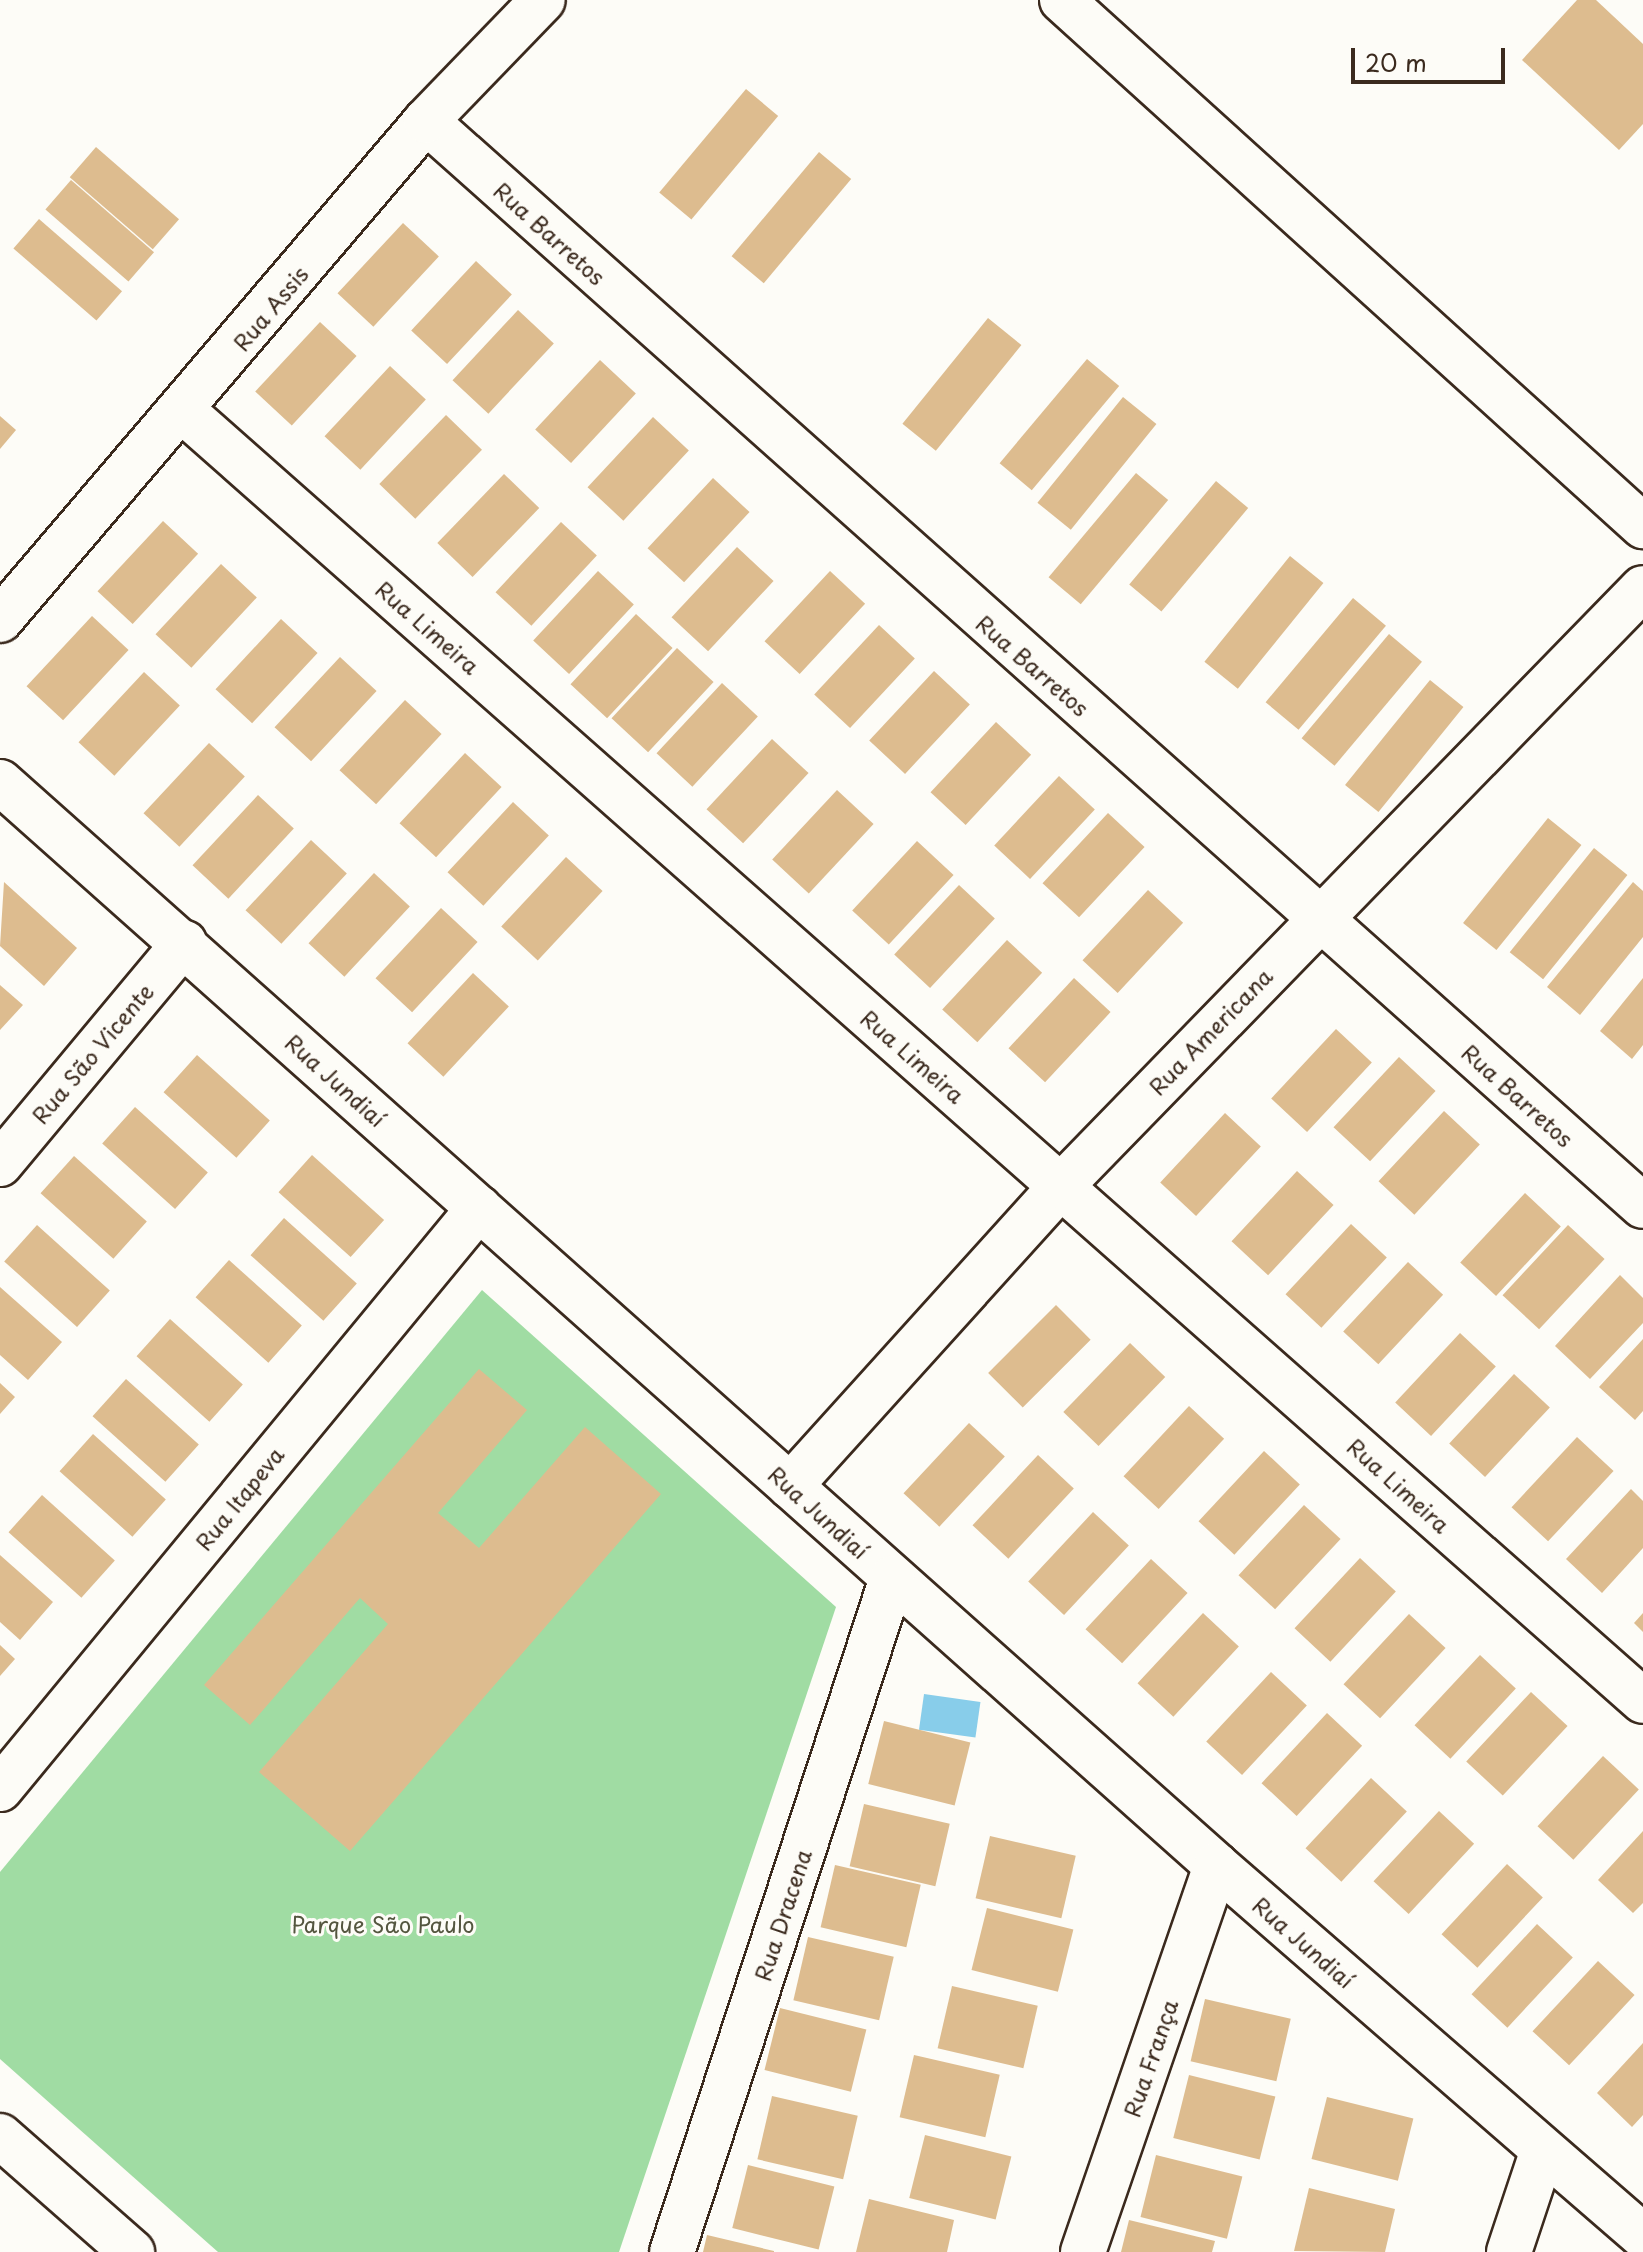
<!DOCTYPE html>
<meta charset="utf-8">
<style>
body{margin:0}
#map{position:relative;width:1643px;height:2252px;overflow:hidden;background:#fdfcf7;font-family:"Playpen Sans",sans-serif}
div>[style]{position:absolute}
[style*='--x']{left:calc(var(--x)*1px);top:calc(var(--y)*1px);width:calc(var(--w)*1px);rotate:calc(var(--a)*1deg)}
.green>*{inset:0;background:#a0dca3}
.water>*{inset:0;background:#88cdea;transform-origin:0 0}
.building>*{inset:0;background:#ddbc8f;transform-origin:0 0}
.roads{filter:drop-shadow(2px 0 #3b2a1e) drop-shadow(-2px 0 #3b2a1e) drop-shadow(0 2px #3b2a1e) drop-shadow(0 -2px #3b2a1e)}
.minor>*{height:44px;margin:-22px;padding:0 22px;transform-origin:22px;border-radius:22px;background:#fdfcf7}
span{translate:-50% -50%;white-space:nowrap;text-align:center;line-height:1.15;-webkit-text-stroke:6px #fdfcf7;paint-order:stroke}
.street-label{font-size:22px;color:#3b2a1e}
.park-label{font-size:22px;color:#54563f}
.scale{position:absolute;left:1351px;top:48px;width:154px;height:36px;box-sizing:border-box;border:4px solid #3b2a1e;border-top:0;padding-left:10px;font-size:24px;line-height:28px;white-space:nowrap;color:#3b2a1e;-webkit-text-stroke:6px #fdfcf7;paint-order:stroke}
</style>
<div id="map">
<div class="green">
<i style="clip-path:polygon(482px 1290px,836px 1607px,619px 2252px,218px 2252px,0 2059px,0 1872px)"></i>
</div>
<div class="water">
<i style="left:924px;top:1694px;width:57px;height:36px;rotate:8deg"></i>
</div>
<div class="building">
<i style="clip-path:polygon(1577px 0,1596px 0,1643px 44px,1643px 124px,1619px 150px,1522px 60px)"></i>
<i style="left:746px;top:89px;width:42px;height:135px;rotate:40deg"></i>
<i style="left:96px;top:147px;width:110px;height:40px;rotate:41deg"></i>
<i style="left:819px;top:152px;width:42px;height:136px;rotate:40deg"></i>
<i style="left:71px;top:180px;width:110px;height:39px;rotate:41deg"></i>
<i style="left:39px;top:219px;width:110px;height:39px;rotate:41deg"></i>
<i style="left:403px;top:223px;width:49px;height:96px;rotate:43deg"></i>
<i style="left:476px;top:261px;width:49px;height:95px;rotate:43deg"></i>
<i style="left:518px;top:310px;width:49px;height:96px;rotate:43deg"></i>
<i style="left:988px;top:318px;width:43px;height:136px;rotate:39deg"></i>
<i style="left:320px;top:322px;width:50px;height:95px;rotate:43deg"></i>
<i style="left:1087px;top:359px;width:42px;height:136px;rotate:40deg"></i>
<i style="left:600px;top:360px;width:49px;height:95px;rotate:43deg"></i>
<i style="left:390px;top:366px;width:49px;height:96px;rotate:43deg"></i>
<i style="left:1123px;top:397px;width:43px;height:136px;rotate:39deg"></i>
<i style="left:446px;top:415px;width:50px;height:96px;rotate:44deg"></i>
<i style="clip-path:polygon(0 416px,16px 430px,0 449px)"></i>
<i style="left:653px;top:417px;width:49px;height:96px;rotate:43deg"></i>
<i style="left:1136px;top:473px;width:42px;height:136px;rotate:40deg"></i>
<i style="left:504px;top:474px;width:49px;height:96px;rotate:44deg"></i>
<i style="left:713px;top:478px;width:50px;height:96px;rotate:43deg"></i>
<i style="left:1216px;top:481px;width:42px;height:135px;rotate:40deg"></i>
<i style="left:163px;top:521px;width:48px;height:96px;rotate:43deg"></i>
<i style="left:561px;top:522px;width:49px;height:96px;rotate:43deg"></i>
<i style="left:737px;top:547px;width:50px;height:96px;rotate:43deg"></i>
<i style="left:1290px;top:556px;width:43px;height:136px;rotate:39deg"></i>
<i style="left:221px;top:564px;width:49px;height:96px;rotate:43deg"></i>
<i style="left:598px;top:571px;width:49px;height:95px;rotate:43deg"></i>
<i style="left:830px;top:571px;width:48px;height:96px;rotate:43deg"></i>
<i style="left:1353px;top:598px;width:43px;height:136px;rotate:40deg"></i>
<i style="left:636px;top:614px;width:50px;height:96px;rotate:43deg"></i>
<i style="left:92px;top:616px;width:50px;height:96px;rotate:43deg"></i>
<i style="left:281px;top:619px;width:50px;height:96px;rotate:43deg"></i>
<i style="left:879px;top:625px;width:49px;height:95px;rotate:43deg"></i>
<i style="left:1389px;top:634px;width:43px;height:136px;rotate:40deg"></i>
<i style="left:677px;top:648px;width:50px;height:96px;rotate:43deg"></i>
<i style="left:340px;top:657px;width:50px;height:96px;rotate:43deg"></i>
<i style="left:934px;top:671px;width:49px;height:95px;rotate:43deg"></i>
<i style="left:144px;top:672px;width:49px;height:96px;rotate:43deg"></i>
<i style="left:1430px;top:680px;width:43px;height:135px;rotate:39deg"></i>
<i style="left:722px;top:683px;width:49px;height:96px;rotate:43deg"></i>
<i style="left:405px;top:700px;width:50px;height:96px;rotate:43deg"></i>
<i style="left:996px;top:722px;width:48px;height:96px;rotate:43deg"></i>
<i style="left:772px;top:739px;width:50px;height:96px;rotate:43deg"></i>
<i style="left:209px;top:743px;width:49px;height:96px;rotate:43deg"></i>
<i style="left:465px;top:753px;width:50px;height:96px;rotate:43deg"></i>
<i style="left:1059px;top:776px;width:49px;height:95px;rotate:43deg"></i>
<i style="left:837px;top:790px;width:50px;height:95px;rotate:43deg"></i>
<i style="left:258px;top:795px;width:49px;height:96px;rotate:43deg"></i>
<i style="left:513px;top:802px;width:49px;height:96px;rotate:43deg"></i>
<i style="left:1108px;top:813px;width:50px;height:96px;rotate:43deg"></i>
<i style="left:1548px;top:818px;width:43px;height:135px;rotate:39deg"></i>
<i style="left:311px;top:840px;width:49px;height:96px;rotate:43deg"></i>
<i style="left:917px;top:841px;width:50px;height:95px;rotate:43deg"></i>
<i style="left:1594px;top:848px;width:43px;height:134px;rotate:39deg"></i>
<i style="left:566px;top:857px;width:50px;height:95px;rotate:43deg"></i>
<i style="left:374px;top:873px;width:49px;height:96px;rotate:43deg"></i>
<i style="clip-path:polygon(4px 882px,77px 948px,44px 986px,0 946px)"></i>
<i style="clip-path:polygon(1633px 882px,1643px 891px,1643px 937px,1580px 1015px,1547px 987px)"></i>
<i style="left:959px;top:885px;width:49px;height:95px;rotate:43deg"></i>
<i style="left:1148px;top:890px;width:48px;height:96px;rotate:43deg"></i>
<i style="left:441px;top:908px;width:50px;height:96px;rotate:43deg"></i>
<i style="left:1007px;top:940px;width:48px;height:95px;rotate:43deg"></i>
<i style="left:473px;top:973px;width:49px;height:96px;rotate:43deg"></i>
<i style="left:1074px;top:978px;width:50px;height:96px;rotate:43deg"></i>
<i style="clip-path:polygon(1643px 978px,1643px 1045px,1632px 1059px,1600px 1031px)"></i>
<i style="clip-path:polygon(0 985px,23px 1005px,0 1030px)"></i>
<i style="left:1336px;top:1029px;width:49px;height:95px;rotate:43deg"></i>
<i style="left:197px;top:1055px;width:98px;height:50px;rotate:42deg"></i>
<i style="left:1399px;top:1057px;width:50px;height:96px;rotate:43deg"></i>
<i style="left:135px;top:1107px;width:98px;height:49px;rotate:42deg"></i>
<i style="left:1444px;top:1111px;width:49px;height:96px;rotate:43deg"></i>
<i style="left:1225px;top:1113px;width:49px;height:95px;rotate:43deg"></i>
<i style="left:312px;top:1155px;width:97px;height:50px;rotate:42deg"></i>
<i style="left:74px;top:1156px;width:98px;height:50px;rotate:42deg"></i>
<i style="left:1297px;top:1171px;width:50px;height:96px;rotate:43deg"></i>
<i style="left:1525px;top:1193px;width:49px;height:95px;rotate:43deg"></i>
<i style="left:284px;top:1218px;width:98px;height:50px;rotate:42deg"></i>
<i style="left:1351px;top:1224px;width:49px;height:96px;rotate:43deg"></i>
<i style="left:37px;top:1225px;width:98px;height:49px;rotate:42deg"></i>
<i style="left:1568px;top:1225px;width:50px;height:96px;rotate:43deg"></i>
<i style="left:229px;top:1260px;width:98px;height:50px;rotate:42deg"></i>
<i style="left:1408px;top:1262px;width:48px;height:95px;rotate:43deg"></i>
<i style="clip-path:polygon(1620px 1275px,1643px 1298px,1643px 1323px,1590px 1379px,1555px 1346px)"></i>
<i style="clip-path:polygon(0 1287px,62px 1342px,28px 1380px,0 1355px)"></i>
<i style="left:1056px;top:1305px;width:49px;height:96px;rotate:45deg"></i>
<i style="left:170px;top:1319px;width:98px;height:50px;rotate:42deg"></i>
<i style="left:1460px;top:1333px;width:49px;height:95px;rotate:43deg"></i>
<i style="clip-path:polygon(1643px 1339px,1643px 1411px,1635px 1420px,1599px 1387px)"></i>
<i style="left:1130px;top:1343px;width:49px;height:96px;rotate:44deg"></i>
<i style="clip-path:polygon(479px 1369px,527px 1410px,438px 1513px,479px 1548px,585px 1427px,661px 1494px,350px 1851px,259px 1772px,388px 1624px,360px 1598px,250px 1725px,204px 1685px)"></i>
<i style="left:1514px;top:1374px;width:49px;height:95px;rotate:43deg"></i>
<i style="left:126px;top:1379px;width:98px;height:50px;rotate:42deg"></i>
<i style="clip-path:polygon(0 1383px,15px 1397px,0 1414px)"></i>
<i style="left:1189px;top:1406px;width:48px;height:96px;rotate:43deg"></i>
<i style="left:969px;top:1423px;width:49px;height:96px;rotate:43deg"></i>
<i style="left:93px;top:1434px;width:98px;height:50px;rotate:42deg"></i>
<i style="left:1577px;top:1437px;width:50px;height:96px;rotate:43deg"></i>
<i style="left:1264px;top:1451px;width:49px;height:96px;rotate:43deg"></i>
<i style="left:1038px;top:1455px;width:49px;height:96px;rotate:43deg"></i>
<i style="clip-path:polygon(1631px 1489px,1643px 1501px,1643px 1548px,1602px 1593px,1566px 1559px)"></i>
<i style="left:42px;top:1495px;width:98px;height:50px;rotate:42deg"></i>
<i style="left:1304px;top:1505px;width:50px;height:96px;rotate:43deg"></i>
<i style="left:1093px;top:1512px;width:49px;height:95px;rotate:43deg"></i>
<i style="clip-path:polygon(0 1555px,53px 1602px,20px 1640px,0 1622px)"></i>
<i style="left:1360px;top:1558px;width:49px;height:96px;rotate:43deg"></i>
<i style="left:1151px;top:1559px;width:50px;height:96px;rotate:43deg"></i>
<i style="left:1203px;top:1613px;width:49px;height:96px;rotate:43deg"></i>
<i style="clip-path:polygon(1643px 1613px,1643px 1632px,1634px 1623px)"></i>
<i style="left:1409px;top:1614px;width:50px;height:96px;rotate:43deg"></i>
<i style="clip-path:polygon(0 1645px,15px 1659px,0 1676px)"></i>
<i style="left:1480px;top:1655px;width:49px;height:96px;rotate:43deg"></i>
<i style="left:1271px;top:1672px;width:49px;height:95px;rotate:43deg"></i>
<i style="left:1531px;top:1692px;width:50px;height:95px;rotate:43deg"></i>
<i style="left:1327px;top:1713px;width:48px;height:96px;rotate:43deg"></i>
<i style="left:884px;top:1721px;width:89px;height:65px;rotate:14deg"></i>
<i style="left:1603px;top:1756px;width:49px;height:96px;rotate:43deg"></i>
<i style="left:1371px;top:1778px;width:49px;height:96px;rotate:43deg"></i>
<i style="left:864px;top:1804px;width:88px;height:64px;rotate:13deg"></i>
<i style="left:1439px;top:1811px;width:48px;height:96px;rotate:43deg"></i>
<i style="clip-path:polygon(1643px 1831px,1643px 1903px,1633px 1913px,1598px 1880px)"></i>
<i style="left:990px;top:1836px;width:88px;height:64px;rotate:13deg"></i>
<i style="left:1507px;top:1864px;width:49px;height:96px;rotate:43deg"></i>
<i style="left:835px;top:1865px;width:88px;height:64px;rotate:13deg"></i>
<i style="left:987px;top:1908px;width:89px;height:64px;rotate:14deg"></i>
<i style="left:1537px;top:1924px;width:49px;height:96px;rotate:43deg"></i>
<i style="left:808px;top:1937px;width:88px;height:65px;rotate:13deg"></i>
<i style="left:1598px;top:1961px;width:50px;height:96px;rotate:43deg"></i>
<i style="left:952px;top:1986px;width:88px;height:64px;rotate:13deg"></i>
<i style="left:1205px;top:1999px;width:88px;height:64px;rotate:13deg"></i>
<i style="left:780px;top:2008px;width:89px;height:64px;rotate:14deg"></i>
<i style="clip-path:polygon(1643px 2043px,1643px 2115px,1632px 2127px,1597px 2093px)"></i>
<i style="left:914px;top:2055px;width:88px;height:64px;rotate:13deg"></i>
<i style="left:1189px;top:2075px;width:89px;height:65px;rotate:14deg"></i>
<i style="left:772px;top:2096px;width:88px;height:65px;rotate:13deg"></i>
<i style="left:1327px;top:2097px;width:89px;height:64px;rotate:14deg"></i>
<i style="left:925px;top:2135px;width:89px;height:65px;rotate:14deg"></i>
<i style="left:1156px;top:2155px;width:89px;height:64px;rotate:14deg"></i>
<i style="left:748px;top:2165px;width:89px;height:65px;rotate:14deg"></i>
<i style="clip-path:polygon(1309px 2188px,1395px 2209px,1385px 2252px,1294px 2251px)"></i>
<i style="clip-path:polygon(869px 2199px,954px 2220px,947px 2252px,856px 2252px)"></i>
<i style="clip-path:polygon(1129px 2220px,1215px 2241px,1212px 2252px,1121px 2252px)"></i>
<i style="clip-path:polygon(707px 2235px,774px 2251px,774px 2252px,703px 2252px)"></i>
</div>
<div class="roads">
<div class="minor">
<i style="--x:1062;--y:0;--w:784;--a:42.16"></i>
<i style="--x:426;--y:121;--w:1630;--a:41.72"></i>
<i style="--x:183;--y:411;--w:1948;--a:41.46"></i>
<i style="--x:0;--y:620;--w:656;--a:-49.51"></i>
<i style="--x:426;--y:121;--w:168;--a:-46"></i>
<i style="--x:0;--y:782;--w:1628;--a:41.69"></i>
<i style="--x:1216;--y:1865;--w:566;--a:40.99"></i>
<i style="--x:0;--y:1164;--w:288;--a:-50.2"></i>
<i style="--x:790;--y:1486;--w:404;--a:-47.9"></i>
<i style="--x:1061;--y:1186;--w:834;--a:-45.78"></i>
<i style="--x:0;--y:1789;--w:753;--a:-50.5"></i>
<i style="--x:0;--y:2136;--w:176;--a:41.3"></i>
<i style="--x:672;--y:2252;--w:709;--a:-71.92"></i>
<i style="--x:1083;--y:2252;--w:409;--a:-71"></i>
<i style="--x:1509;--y:2252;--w:104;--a:-71.6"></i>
</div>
</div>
<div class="street-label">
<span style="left:550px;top:233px;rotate:42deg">Rua Barretos</span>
<span style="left:270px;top:308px;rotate:-50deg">Rua Assis</span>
<span style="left:428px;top:627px;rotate:41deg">Rua Limeira</span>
<span style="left:1033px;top:665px;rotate:41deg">Rua Barretos</span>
<span style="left:1210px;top:1031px;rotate:-46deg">Rua Americana</span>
<span style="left:92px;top:1053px;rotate:-50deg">Rua São Vicente</span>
<span style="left:913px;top:1056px;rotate:41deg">Rua Limeira</span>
<span style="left:336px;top:1080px;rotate:42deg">Rua Jundiaí</span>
<span style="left:1518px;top:1095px;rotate:42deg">Rua Barretos</span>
<span style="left:1399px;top:1485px;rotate:42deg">Rua Limeira</span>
<span style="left:239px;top:1498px;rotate:-51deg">Rua Itapeva</span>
<span style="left:819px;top:1512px;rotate:42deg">Rua Jundiaí</span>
<span style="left:782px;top:1915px;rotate:-72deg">Rua Dracena</span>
<span style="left:1304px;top:1942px;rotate:41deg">Rua Jundiaí</span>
<span style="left:1150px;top:2058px;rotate:-71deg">Rua França</span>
</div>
<div class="park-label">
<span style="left:383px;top:1924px">Parque São Paulo</span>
</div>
<div class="scale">20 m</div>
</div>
